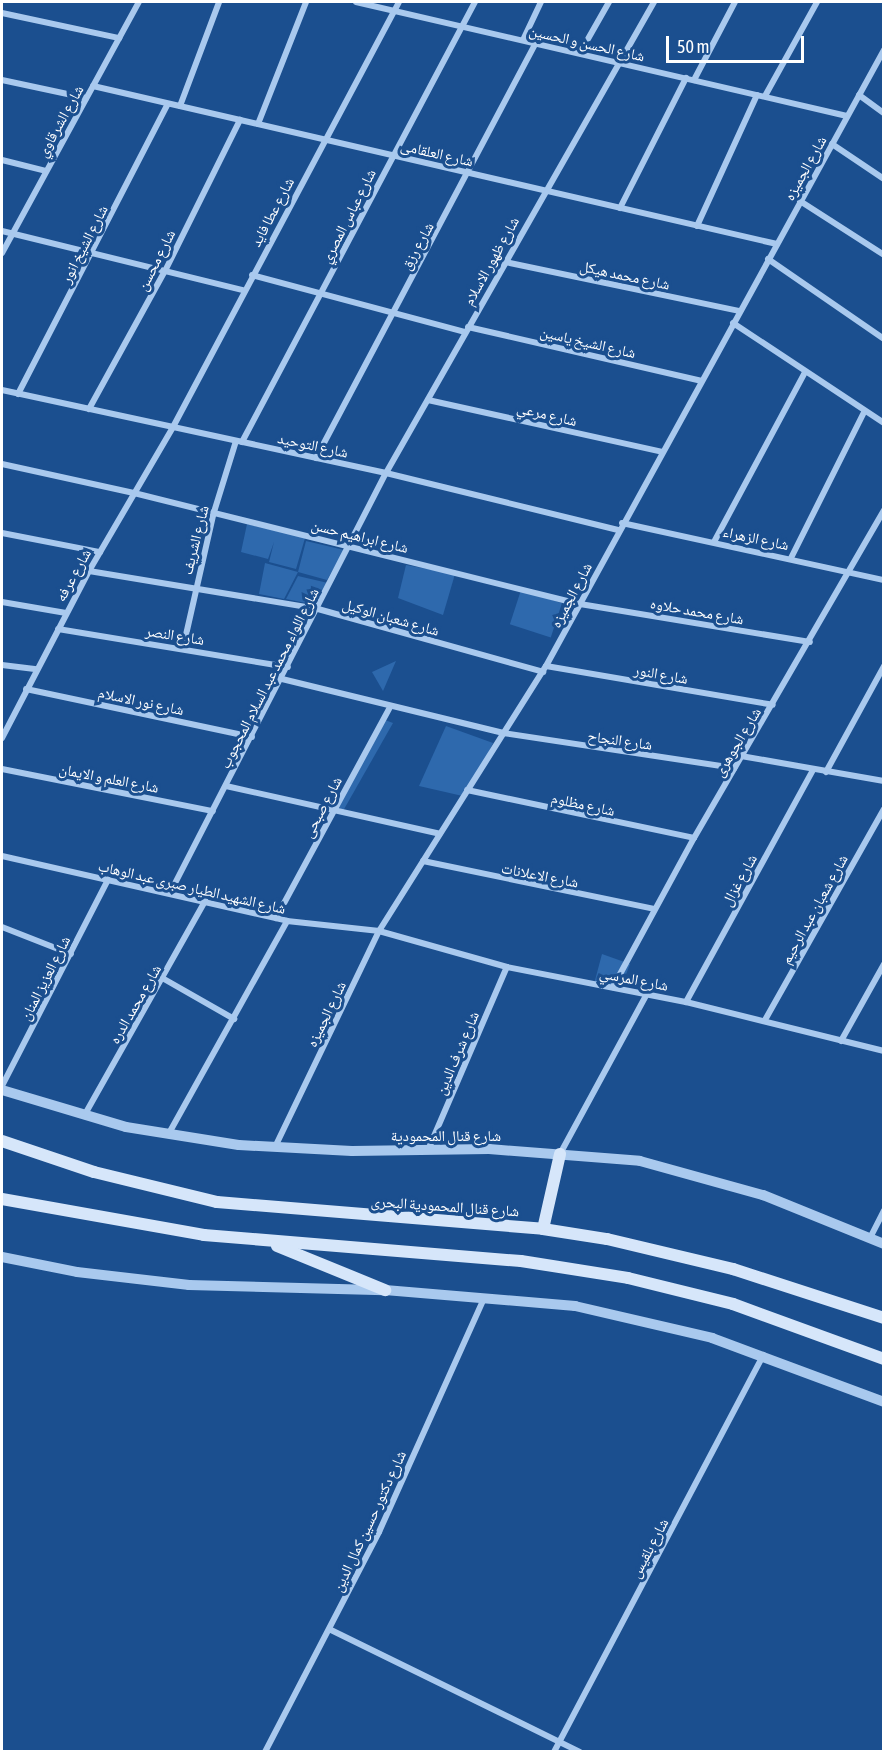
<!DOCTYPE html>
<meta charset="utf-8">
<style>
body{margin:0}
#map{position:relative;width:885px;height:1753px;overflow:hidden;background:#1b4f8f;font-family:"Asap Condensed","Noto Naskh Arabic",sans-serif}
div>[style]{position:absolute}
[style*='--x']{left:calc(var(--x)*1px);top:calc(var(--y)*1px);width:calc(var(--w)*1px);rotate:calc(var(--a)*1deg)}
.green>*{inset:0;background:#2e69ad;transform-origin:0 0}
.minor>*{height:6px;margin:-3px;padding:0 3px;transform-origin:3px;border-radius:3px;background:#a9c9ee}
.tertiary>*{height:10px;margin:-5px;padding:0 5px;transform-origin:5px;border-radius:5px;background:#a9c9ee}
.secondary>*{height:12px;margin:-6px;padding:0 6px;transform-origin:6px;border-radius:6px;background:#d6e6fa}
span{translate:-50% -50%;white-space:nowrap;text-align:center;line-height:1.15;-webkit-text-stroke:6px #1b4f8f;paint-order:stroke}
.street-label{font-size:15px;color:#fff}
.frame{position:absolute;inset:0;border:3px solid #fff;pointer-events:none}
.scale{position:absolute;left:666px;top:36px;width:138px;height:27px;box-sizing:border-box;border:3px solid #fff;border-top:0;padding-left:8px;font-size:18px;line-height:21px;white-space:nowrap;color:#fff;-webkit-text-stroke:4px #1b4f8f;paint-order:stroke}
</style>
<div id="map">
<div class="green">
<i style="clip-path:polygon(247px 524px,305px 538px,296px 569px,269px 562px,274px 542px,268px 559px,241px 552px)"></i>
<i style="clip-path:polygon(306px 541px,344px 550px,327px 580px,298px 572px,284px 599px,259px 594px,265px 563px,298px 572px)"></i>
<i style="clip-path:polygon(406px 565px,455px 574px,443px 615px,398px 598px)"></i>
<i style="clip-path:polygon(298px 576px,328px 583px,316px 605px,286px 599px)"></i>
<i style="left:521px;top:590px;width:43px;height:36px;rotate:18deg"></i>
<i style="clip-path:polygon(396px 661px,383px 691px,372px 672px)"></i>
<i style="clip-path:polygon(385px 720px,393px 723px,343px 811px,338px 807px)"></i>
<i style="clip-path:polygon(446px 726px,493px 743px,467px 797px,419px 786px)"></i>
<i style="clip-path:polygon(602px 954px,630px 964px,620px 990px,594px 984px)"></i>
</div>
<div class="minor">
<i style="--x:356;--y:2;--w:504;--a:13.07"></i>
<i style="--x:2;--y:13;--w:120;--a:12.1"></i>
<i style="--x:523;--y:40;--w:42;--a:-64.7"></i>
<i style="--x:580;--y:53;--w:59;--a:-60.4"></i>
<i style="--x:2;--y:80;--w:86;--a:12.1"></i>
<i style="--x:694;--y:80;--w:88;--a:-62.3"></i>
<i style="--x:93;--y:86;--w:702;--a:13.01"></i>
<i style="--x:859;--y:95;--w:31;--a:36"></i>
<i style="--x:765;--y:96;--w:107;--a:-61"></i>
<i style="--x:180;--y:106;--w:111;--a:-69.4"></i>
<i style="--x:258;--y:124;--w:131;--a:-68.5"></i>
<i style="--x:832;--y:144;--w:63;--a:33.9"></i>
<i style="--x:2;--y:160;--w:45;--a:14"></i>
<i style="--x:800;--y:201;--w:100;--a:32.7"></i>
<i style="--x:620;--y:208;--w:146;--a:-63.1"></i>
<i style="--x:697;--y:226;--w:144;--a:-65.4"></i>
<i style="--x:2;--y:231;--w:248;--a:13.8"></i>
<i style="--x:2;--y:253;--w:286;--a:-61.4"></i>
<i style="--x:768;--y:259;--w:141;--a:34.6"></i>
<i style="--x:505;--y:262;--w:240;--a:11.8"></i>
<i style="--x:252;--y:275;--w:220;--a:15"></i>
<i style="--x:733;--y:323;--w:181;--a:33.5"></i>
<i style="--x:468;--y:327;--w:239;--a:13"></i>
<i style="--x:2;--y:390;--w:393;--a:12.2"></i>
<i style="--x:386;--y:473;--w:239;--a:13.8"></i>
<i style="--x:18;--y:394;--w:326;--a:-62.7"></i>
<i style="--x:428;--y:400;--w:240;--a:12.5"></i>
<i style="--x:89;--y:409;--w:158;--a:-61.2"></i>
<i style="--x:165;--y:271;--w:169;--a:-63.6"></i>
<i style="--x:242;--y:442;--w:498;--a:-62.1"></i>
<i style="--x:316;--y:458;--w:470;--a:-62.1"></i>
<i style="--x:2;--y:464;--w:135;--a:12.4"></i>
<i style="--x:134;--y:493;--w:460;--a:14"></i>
<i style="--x:580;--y:604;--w:233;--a:9.4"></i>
<i style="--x:622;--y:523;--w:268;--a:12.3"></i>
<i style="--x:2;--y:533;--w:100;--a:11"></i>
<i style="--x:714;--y:542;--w:191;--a:-61.8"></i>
<i style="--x:791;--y:558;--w:163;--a:-63.4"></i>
<i style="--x:89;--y:571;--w:232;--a:9.4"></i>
<i style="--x:318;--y:609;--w:234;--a:15.6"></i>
<i style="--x:2;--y:602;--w:65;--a:9.8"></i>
<i style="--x:58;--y:629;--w:233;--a:9.4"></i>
<i style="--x:183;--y:648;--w:139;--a:-77.2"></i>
<i style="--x:214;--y:512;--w:74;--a:-72.8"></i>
<i style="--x:2;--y:665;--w:35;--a:7"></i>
<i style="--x:546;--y:666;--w:230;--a:9.7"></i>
<i style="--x:282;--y:679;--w:228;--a:13.7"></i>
<i style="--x:503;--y:733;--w:234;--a:8.6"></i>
<i style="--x:26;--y:689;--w:231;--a:12"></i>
<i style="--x:2;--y:738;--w:188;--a:-62.5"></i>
<i style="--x:89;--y:571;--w:167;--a:-59.7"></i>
<i style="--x:173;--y:427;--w:481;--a:-62"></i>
<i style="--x:741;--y:756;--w:145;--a:9.9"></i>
<i style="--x:2;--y:769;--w:215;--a:11.3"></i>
<i style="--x:826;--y:772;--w:121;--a:-61.3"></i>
<i style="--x:226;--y:786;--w:219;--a:12.6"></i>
<i style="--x:467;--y:790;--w:232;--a:11.9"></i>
<i style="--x:2;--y:856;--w:292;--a:12.8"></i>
<i style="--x:287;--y:921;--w:93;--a:6.2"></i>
<i style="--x:379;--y:931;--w:133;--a:15.7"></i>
<i style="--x:507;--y:967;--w:182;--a:11.1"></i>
<i style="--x:686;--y:1002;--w:204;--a:13.9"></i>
<i style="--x:423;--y:861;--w:236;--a:11.7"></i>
<i style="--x:170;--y:893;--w:472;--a:-62.8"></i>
<i style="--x:386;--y:473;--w:542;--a:-60.36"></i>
<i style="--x:276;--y:918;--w:240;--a:-61.6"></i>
<i style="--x:2;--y:927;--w:74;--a:21.4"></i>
<i style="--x:164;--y:979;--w:81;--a:29.7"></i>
<i style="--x:613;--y:987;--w:170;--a:-61.5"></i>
<i style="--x:694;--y:838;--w:379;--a:-59.9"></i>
<i style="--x:686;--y:1002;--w:264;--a:-61.3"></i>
<i style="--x:765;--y:1020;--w:242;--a:-60.6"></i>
<i style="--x:841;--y:1041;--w:88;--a:-60.8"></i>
<i style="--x:2;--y:1086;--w:232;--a:-62.8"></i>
<i style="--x:84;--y:1116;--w:247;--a:-60.6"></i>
<i style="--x:168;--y:1135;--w:245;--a:-60.9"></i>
<i style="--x:275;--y:1147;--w:240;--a:-64.3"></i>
<i style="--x:379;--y:931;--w:313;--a:-57.8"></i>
<i style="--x:546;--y:666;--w:703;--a:-61.25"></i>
<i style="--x:428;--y:1150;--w:199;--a:-66.7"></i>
<i style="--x:560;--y:1154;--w:182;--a:-61.5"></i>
<i style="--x:870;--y:1238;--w:31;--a:-63"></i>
<i style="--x:331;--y:1630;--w:277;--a:26.1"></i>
<i style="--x:265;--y:1752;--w:248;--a:-62.6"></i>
<i style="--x:379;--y:1532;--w:256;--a:-65.8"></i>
<i style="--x:554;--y:1752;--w:449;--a:-62.2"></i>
</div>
<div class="tertiary">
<i style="--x:2;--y:1090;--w:129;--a:16.6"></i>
<i style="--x:126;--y:1127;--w:114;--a:9.1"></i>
<i style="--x:239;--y:1145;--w:113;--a:3"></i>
<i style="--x:352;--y:1151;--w:137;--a:-0.8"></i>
<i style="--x:489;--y:1149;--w:151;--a:4.5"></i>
<i style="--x:640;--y:1161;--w:128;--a:15.5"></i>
<i style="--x:763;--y:1195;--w:131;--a:22"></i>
<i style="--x:2;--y:1257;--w:76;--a:11.3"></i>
<i style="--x:77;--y:1272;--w:113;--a:6.6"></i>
<i style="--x:189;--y:1285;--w:196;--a:1.5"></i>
<i style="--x:385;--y:1290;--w:191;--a:4.8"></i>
<i style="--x:575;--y:1306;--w:141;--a:13.1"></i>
<i style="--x:712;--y:1338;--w:184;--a:20.4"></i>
</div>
<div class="secondary">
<i style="--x:2;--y:1141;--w:97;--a:18.6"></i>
<i style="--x:94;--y:1172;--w:127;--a:13.7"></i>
<i style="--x:217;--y:1202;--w:327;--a:4.7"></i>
<i style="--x:543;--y:1229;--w:65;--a:8.9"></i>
<i style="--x:607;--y:1239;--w:130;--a:13.4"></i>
<i style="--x:733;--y:1269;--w:159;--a:18"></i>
<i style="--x:2;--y:1199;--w:205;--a:10.1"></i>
<i style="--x:204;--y:1235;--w:318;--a:4.7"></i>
<i style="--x:521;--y:1261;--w:108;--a:9"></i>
<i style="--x:628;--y:1278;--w:108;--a:13.9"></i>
<i style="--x:733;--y:1304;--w:161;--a:20"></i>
<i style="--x:543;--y:1229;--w:77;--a:-77.2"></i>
<i style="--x:277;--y:1246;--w:117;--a:22.2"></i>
</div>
<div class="street-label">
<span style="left:587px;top:43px;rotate:13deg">شارع الحسن و الحسين</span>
<span style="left:60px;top:121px;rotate:-61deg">شارع الشرقاوي</span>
<span style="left:437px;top:153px;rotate:13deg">شارع العلقامى</span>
<span style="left:805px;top:168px;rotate:-61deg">شارع الجميزه</span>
<span style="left:272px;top:212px;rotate:-62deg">شارع عطا فايد</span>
<span style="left:348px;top:216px;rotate:-63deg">شارع عباس المصري</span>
<span style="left:84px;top:244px;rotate:-63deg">شارع الشيخ انور</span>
<span style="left:417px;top:246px;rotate:-61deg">شارع رزق</span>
<span style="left:156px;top:260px;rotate:-63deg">شارع محسن</span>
<span style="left:491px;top:261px;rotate:-61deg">شارع ظهور الاسلام</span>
<span style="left:625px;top:275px;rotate:12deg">شارع محمد هيكل</span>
<span style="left:588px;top:342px;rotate:13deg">شارع الشيخ ياسين</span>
<span style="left:547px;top:414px;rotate:13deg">شارع مرعي</span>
<span style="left:313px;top:445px;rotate:12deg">شارع التوحيد</span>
<span style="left:360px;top:536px;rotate:14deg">شارع ابراهيم حسن</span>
<span style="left:756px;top:538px;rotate:12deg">شارع الزهراء</span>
<span style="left:195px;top:540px;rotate:-76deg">شارع الشريف</span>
<span style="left:73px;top:575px;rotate:-61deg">شارع عرفه</span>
<span style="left:571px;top:595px;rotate:-62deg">شارع الجميزه</span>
<span style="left:697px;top:611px;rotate:10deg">شارع محمد حلاوه</span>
<span style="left:391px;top:617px;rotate:16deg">شارع شعبان الوكيل</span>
<span style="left:175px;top:635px;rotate:9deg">شارع النصر</span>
<span style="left:661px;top:674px;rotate:10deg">شارع النور</span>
<span style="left:269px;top:678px;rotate:-63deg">شارع اللواء محمد عبد السلام المحجوب</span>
<span style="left:141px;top:701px;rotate:12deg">شارع نور الاسلام</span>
<span style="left:620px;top:740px;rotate:8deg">شارع النجاح</span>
<span style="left:737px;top:742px;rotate:-59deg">شارع الجوهرى</span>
<span style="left:109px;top:778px;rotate:11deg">شارع العلم و الايمان</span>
<span style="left:583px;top:804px;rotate:12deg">شارع مظلوم</span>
<span style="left:322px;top:807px;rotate:-62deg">شارع صبحى</span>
<span style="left:540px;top:875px;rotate:11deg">شارع الاعلانات</span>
<span style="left:739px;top:880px;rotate:-61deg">شارع غزال</span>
<span style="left:192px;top:887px;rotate:13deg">شارع الشهيد الطيار صبرى عبد الوهاب</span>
<span style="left:814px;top:909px;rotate:-61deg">شارع شعبان عبد الرحيم</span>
<span style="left:45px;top:978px;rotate:-63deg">شارع العزيز المنان</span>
<span style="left:634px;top:979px;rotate:11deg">شارع المرسي</span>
<span style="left:135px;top:1004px;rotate:-60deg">شارع محمد الدره</span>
<span style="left:326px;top:1014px;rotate:-64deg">شارع الجميزه</span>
<span style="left:457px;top:1053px;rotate:-67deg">شارع شرف الدين</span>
<span style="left:446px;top:1136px">شارع قنال المحمودية</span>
<span style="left:445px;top:1206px;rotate:4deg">شارع قنال المحمودية البحرى</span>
<span style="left:369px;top:1521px;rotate:-65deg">شارع دكتور حسين كمال الدين</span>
<span style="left:649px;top:1548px;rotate:-62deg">شارع بلقيس</span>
</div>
<div class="frame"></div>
<div class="scale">50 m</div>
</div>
